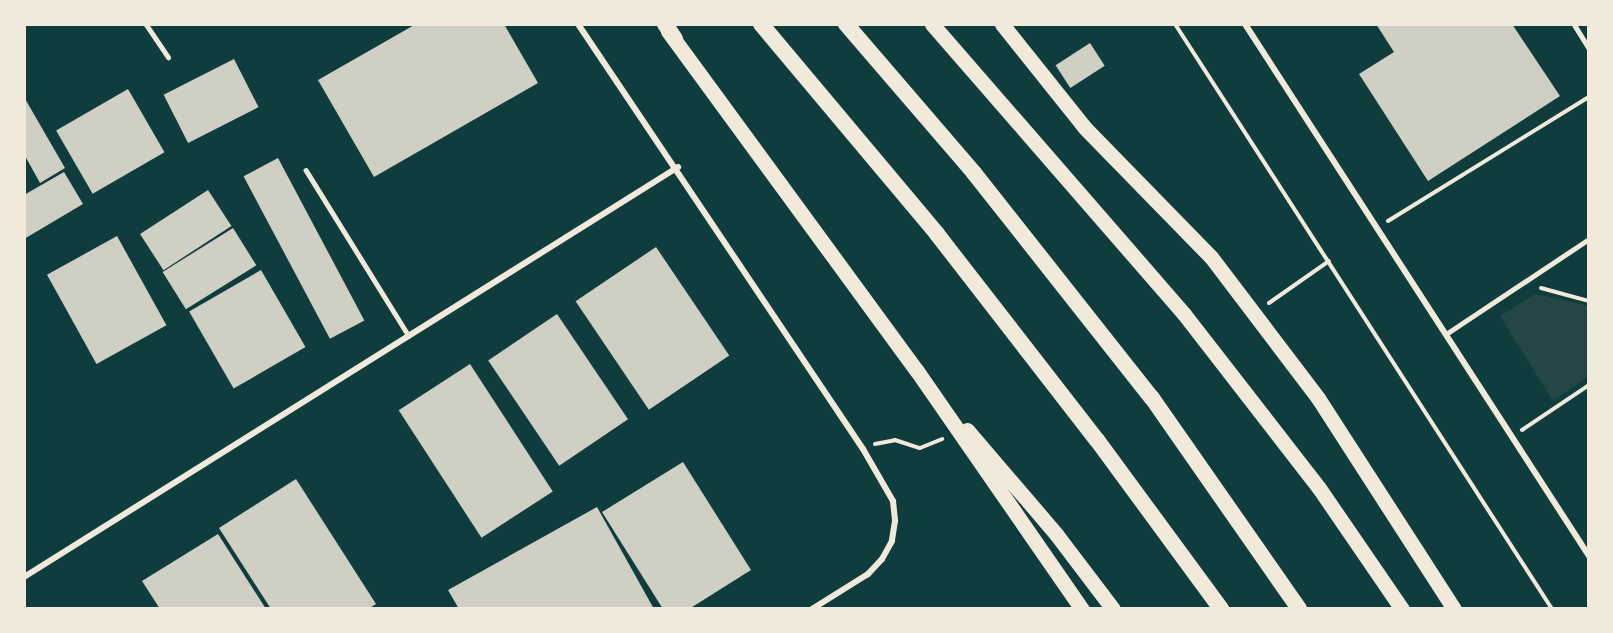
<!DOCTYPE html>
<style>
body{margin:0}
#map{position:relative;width:1613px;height:633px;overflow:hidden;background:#0f3d3e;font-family:"Zilla Slab",serif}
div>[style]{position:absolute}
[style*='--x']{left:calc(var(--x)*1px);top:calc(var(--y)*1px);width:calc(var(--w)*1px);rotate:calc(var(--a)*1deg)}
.green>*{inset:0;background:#244646}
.building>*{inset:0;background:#cfcfc3;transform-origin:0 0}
.path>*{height:4px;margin:-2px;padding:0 2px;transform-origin:2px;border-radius:2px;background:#f1e9da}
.service>*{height:4.5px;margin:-2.25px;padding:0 2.25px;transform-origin:2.25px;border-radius:2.25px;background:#f1e9da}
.minor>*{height:6px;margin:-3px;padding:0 3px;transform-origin:3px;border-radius:3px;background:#f1e9da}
.primary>*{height:15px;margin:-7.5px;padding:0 7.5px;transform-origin:7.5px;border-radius:7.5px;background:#f1e9da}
.trunk>*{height:16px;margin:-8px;padding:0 8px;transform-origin:8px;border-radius:8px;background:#f1e9da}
span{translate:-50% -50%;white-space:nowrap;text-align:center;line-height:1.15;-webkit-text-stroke:5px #f1e9da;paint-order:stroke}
.frame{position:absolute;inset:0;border:26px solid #f1e9da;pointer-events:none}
</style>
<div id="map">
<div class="green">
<i style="clip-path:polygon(1535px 294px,1589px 306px,1589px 376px,1553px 401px,1500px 316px)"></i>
</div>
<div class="building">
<i style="clip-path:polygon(416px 24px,504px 24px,538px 83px,374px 177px,318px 80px)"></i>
<i style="clip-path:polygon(1376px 24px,1512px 24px,1560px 96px,1428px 181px,1359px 74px,1394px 52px)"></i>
<i style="left:1090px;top:43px;width:27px;height:41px;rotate:57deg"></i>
<i style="left:234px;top:59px;width:54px;height:79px;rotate:63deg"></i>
<i style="left:128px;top:89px;width:73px;height:83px;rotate:60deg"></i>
<i style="clip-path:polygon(24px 97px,65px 168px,40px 183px,24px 154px)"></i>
<i style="left:278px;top:158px;width:184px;height:39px;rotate:62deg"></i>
<i style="clip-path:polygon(64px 172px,83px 204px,24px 239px,24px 195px)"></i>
<i style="left:208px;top:190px;width:43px;height:81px;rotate:57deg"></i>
<i style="left:233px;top:228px;width:44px;height:83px;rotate:58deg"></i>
<i style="left:117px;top:236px;width:102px;height:80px;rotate:61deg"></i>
<i style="left:656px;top:247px;width:131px;height:97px;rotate:56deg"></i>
<i style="left:261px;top:270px;width:89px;height:83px;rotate:60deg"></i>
<i style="left:557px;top:314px;width:127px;height:83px;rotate:56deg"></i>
<i style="left:470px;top:364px;width:152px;height:85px;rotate:57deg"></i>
<i style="clip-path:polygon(683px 462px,751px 570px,689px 609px,663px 609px,602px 512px)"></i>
<i style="clip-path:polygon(296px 479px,376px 604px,368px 609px,271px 609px,219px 528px)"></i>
<i style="clip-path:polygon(597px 507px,654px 609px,459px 609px,448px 590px)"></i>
<i style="clip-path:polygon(218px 534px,266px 609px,160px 609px,142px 581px)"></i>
</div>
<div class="path">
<i style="--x:1175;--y:24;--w:696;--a:57.2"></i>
<i style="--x:1388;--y:221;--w:236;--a:-31.7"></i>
<i style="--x:1541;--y:288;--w:50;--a:15.2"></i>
<i style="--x:1269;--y:303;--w:73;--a:-35"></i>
<i style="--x:1522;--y:430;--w:81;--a:-33.9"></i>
<i style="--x:875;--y:444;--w:20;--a:-11"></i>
<i style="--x:895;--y:440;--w:26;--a:18"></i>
<i style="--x:920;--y:448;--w:24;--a:-22"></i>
</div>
<div class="service">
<i style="--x:146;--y:24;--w:40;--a:56"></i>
<i style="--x:1574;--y:24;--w:28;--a:58"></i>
<i style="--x:306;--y:170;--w:195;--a:58.2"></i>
<i style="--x:1446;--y:334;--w:172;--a:-33.6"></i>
</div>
<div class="minor">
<i style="--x:578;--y:24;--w:512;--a:56.15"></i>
<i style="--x:863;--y:449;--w:60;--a:60"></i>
<i style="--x:893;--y:501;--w:20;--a:84"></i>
<i style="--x:895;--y:521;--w:20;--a:99"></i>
<i style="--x:892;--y:541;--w:21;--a:119"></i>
<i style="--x:882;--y:559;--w:21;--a:133"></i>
<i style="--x:868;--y:574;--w:66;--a:148"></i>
<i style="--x:1245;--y:24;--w:634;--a:57.11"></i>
<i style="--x:24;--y:577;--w:772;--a:-32.08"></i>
</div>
<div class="primary">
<i style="--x:932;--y:24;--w:384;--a:49"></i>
<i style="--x:1184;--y:314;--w:220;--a:52.2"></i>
<i style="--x:1319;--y:488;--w:147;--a:55.6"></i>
<i style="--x:1002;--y:24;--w:133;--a:51.4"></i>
<i style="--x:1085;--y:128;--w:180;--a:45.7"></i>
<i style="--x:1211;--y:257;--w:177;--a:52.8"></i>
<i style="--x:1318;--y:398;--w:251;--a:57.2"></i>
<i style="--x:668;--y:31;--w:421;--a:53.8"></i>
<i style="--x:917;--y:371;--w:290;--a:55.3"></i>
<i style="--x:967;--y:430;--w:137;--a:49.4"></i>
<i style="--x:1056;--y:534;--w:94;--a:52.8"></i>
</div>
<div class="trunk">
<i style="--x:665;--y:24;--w:18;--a:56"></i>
<i style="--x:761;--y:24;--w:274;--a:50"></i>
<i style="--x:937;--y:234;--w:261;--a:52.2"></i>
<i style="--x:1097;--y:440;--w:210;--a:53.7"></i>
<i style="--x:846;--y:24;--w:196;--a:49.3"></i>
<i style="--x:974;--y:173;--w:287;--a:51.7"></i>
<i style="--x:1152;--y:398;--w:257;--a:55.1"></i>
</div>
<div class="frame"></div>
</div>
